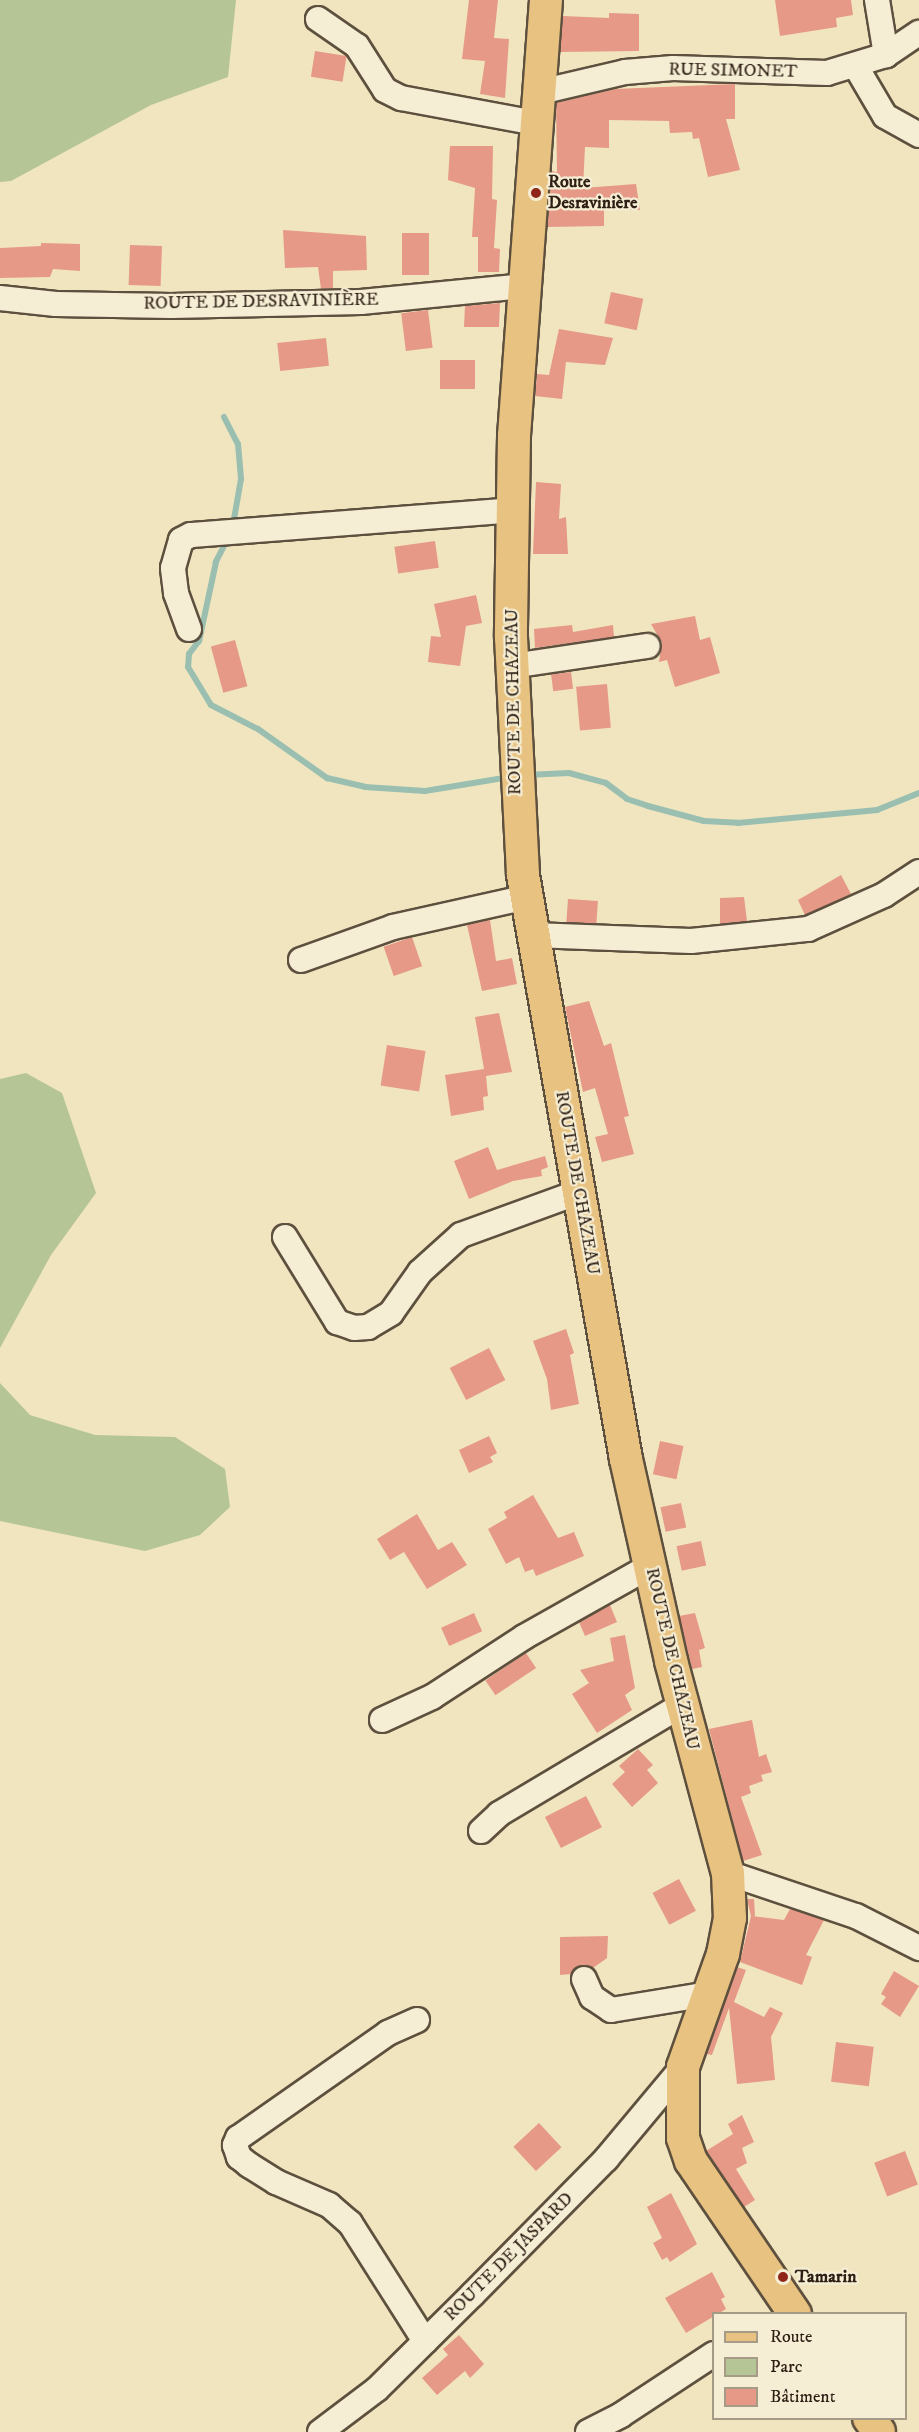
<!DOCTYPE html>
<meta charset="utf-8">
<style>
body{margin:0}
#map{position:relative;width:919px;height:2432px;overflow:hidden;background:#f0e5bf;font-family:"IM FELL DW Pica",serif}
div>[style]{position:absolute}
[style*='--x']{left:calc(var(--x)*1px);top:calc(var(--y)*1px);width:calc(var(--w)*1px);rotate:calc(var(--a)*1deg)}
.green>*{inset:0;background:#b6c595}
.stream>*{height:6px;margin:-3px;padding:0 3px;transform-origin:3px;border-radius:3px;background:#9abfb1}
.building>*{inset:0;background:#e69986;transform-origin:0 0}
.roads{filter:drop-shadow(2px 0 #5e503e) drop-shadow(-2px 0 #5e503e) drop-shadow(0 2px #5e503e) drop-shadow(0 -2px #5e503e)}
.minor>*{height:24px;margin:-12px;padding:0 12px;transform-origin:12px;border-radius:12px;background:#f5eed5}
.major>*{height:32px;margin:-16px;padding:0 16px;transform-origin:16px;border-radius:16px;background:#e8c280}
.dots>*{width:16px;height:16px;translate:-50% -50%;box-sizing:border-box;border:3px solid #f5eed5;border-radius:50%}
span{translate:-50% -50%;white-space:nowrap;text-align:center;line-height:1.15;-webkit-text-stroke:4.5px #f5eed5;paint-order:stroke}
.street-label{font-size:18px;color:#2e1e13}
.poi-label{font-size:18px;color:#2e1e13;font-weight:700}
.left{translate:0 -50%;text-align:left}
.legend{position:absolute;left:712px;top:2312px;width:195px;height:108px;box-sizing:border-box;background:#f5eed5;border:2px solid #a59b87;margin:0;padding:8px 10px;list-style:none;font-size:18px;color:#2e1e13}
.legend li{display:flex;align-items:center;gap:12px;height:30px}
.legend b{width:30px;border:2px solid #a59b87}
</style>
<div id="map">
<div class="green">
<i style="clip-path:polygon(0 0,236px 0,228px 77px,151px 105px,11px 181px,0 182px)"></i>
<i style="clip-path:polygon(26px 1073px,62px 1093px,96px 1193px,51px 1255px,0 1348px,0 1079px)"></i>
<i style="clip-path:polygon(0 1383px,30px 1415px,95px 1435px,175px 1437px,225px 1469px,230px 1507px,200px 1535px,145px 1551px,0 1521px)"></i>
</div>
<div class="stream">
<i style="--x:224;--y:417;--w:30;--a:63"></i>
<i style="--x:238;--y:444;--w:35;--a:85"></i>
<i style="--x:241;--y:479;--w:47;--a:99.9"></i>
<i style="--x:228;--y:538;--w:27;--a:117"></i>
<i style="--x:216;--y:562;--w:81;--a:102.1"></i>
<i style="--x:199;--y:641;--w:16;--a:128"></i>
<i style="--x:189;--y:654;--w:13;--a:94"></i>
<i style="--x:188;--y:667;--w:44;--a:58.8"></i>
<i style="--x:211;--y:705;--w:53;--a:27.1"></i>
<i style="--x:258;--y:729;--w:85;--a:35.4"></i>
<i style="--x:327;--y:778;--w:39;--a:13"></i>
<i style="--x:365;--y:787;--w:60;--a:3.8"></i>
<i style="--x:425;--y:791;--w:86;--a:-9.4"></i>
<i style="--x:526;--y:775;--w:43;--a:-2.7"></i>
<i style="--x:569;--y:773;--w:38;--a:15"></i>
<i style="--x:606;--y:783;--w:26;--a:37"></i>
<i style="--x:627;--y:799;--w:22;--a:18"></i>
<i style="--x:648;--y:806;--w:58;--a:15"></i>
<i style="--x:704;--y:821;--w:34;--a:3"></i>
<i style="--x:738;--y:823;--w:140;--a:-5.3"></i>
<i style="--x:877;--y:810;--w:45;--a:-22"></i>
</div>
<div class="building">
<i style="clip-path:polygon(469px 0,498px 0,494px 38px,509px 39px,505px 98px,480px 94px,485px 61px,462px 59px)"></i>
<i style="clip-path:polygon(775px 0,851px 0,853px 15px,836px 18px,837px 27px,780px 36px)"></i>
<i style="clip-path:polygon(609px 13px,639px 14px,639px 51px,560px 52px,563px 16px,609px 18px)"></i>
<i style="left:315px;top:51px;width:32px;height:26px;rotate:9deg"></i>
<i style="clip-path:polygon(735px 84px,735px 119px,726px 119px,740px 170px,708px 177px,699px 138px,693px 139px,692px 132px,670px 133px,669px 121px,609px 120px,609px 148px,585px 147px,583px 188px,636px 184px,640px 210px,604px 209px,604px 226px,547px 227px,552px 171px,557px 172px,556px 103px,615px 89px)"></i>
<i style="clip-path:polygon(450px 146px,493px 146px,492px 199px,497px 200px,494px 248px,500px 249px,499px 272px,478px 272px,478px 237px,472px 237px,475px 188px,448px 180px)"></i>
<i style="clip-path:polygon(283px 230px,366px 236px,367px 270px,333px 271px,333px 288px,321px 289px,318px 267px,285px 268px)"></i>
<i style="left:402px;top:233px;width:27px;height:42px"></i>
<i style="clip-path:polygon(41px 243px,80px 244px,80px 271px,53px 269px,50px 277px,0 278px,0 248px,41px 246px)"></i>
<i style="left:130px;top:245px;width:32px;height:40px;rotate:2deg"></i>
<i style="left:611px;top:292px;width:33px;height:32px;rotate:12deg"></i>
<i style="clip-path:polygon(500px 303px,499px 327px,464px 327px,465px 306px)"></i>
<i style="left:428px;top:310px;width:38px;height:27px;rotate:83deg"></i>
<i style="clip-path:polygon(559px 329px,613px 338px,605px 365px,566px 362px,562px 399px,535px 396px,537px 374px,549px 375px)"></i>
<i style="left:326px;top:338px;width:28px;height:49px;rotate:84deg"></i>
<i style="left:440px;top:360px;width:35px;height:29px"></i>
<i style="clip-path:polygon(536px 482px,561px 484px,559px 519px,566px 517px,568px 554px,533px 554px)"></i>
<i style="left:435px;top:541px;width:27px;height:41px;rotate:82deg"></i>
<i style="clip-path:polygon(476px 595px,482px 623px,466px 626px,460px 666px,428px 662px,431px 636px,441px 637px,434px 604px)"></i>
<i style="clip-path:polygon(695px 616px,700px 640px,710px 637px,720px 673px,675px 687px,667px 660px,659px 662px,662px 643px,651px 624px)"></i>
<i style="clip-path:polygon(572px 625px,573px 632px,613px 625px,614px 637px,535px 648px,534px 629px)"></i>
<i style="left:235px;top:640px;width:48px;height:25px;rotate:75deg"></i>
<i style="left:571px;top:672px;width:17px;height:20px;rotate:83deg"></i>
<i style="left:607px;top:684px;width:44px;height:31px;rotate:85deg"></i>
<i style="clip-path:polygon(841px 875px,851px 894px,805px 915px,798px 900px)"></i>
<i style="clip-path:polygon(744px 897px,747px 921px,720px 924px,720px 898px)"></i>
<i style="left:568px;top:899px;width:30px;height:23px;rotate:4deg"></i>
<i style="clip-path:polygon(490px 920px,496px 961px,512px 958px,517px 984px,482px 991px,467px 925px)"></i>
<i style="left:412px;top:937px;width:31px;height:30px;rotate:71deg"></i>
<i style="clip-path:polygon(589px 1001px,604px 1046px,611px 1043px,629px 1116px,624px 1117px,634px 1154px,602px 1162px,595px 1137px,608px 1134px,595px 1088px,583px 1092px,565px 1007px)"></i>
<i style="clip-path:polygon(499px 1013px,512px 1072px,486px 1076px,488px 1096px,483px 1097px,484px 1110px,451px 1116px,445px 1075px,484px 1069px,475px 1017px)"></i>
<i style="left:387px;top:1045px;width:39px;height:41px;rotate:9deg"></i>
<i style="clip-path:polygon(488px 1147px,497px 1170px,545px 1156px,548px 1167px,541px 1170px,542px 1176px,513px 1181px,469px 1199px,454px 1161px)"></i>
<i style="clip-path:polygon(566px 1329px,574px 1353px,570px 1355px,579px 1404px,551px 1410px,547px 1379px,533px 1341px)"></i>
<i style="left:489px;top:1348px;width:36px;height:44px;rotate:63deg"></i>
<i style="clip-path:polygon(489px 1436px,497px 1453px,490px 1457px,493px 1462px,469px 1473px,459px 1450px)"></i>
<i style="left:660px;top:1441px;width:24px;height:34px;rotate:12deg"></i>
<i style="clip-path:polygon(533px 1495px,558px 1538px,574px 1532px,584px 1556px,536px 1576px,533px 1569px,525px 1572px,519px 1557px,506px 1564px,488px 1529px,507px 1518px,504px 1512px)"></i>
<i style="left:681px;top:1503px;width:25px;height:21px;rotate:78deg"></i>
<i style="clip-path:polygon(417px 1514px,438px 1550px,452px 1542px,467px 1565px,427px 1589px,404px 1552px,390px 1560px,377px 1539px)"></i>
<i style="left:701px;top:1541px;width:25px;height:25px;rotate:78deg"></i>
<i style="clip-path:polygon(610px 1605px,617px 1622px,585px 1636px,579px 1622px)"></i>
<i style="left:474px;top:1613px;width:20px;height:36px;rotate:66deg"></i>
<i style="clip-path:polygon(695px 1613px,705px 1648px,699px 1650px,702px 1667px,692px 1669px,679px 1616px)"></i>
<i style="clip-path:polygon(625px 1635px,635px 1688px,625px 1695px,632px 1710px,597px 1733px,572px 1694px,589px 1683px,580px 1670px,614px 1661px,610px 1638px)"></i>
<i style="left:526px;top:1653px;width:18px;height:49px;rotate:56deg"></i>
<i style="clip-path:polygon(752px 1720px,759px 1757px,766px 1754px,772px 1772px,761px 1775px,763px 1781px,749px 1786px,751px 1793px,741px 1797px,762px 1855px,743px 1861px,709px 1729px)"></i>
<i style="clip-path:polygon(638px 1749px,653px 1765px,647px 1770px,658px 1783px,632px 1807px,612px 1784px,625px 1772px,619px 1766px)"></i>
<i style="left:586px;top:1796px;width:35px;height:46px;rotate:63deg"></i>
<i style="left:679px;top:1879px;width:36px;height:30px;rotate:62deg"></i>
<i style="clip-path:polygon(747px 1899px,754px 1899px,755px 1916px,752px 1916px,784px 1920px,790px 1909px,824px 1920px,806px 1955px,812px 1957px,802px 1985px,740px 1962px,751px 1916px)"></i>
<i style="clip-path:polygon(608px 1936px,607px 1958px,593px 1968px,579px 1966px,571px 1974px,560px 1975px,560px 1937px)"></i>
<i style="clip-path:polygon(737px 1967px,746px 1970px,734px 2002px,764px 2017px,770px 2007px,783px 2013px,771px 2037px,775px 2080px,737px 2084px,729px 2008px,712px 2055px,707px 2054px)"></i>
<i style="clip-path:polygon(894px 1971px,919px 1986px,900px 2017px,881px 2004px,886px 1997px,881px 1994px)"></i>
<i style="left:836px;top:2042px;width:38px;height:40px;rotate:7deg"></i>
<i style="clip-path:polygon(742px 2115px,754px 2142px,742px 2148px,747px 2163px,736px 2169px,755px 2200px,744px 2207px,706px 2151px,733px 2134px,728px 2124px)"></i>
<i style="left:539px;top:2123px;width:33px;height:35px;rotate:47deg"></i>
<i style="left:905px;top:2151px;width:36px;height:33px;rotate:69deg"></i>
<i style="clip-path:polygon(671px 2193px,697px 2244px,670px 2262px,667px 2257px,662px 2260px,653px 2243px,662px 2238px,647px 2207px)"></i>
<i style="clip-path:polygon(712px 2272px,725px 2297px,721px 2299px,726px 2309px,686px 2333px,665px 2298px)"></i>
<i style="clip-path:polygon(459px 2335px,484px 2364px,470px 2378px,465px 2371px,437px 2395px,422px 2378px,448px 2355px,443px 2349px)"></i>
</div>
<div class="roads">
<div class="minor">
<i style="--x:877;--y:0;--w:56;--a:80.7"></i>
<i style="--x:318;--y:19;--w:47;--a:34.7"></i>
<i style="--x:357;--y:46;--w:52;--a:57.5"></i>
<i style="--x:385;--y:90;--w:18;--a:27"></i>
<i style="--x:401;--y:98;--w:137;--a:10.5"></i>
<i style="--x:855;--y:65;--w:59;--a:59.5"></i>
<i style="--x:885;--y:116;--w:39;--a:29"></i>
<i style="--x:540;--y:92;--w:87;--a:-13.2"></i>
<i style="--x:625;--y:72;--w:48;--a:-4.8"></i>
<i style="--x:673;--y:68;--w:154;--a:1.9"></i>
<i style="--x:827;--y:73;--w:62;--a:-17"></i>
<i style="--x:886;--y:55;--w:40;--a:-34"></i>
<i style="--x:0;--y:298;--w:56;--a:6.1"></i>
<i style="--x:56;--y:304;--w:115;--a:1"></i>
<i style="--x:171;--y:306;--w:190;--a:-1.2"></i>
<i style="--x:361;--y:302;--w:163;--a:-5.6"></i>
<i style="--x:189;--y:629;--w:38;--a:-110"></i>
<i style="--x:176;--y:593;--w:25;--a:-97"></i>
<i style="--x:173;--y:568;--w:29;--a:-74"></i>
<i style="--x:181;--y:540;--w:11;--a:-27"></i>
<i style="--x:191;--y:535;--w:323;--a:-4.4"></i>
<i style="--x:512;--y:666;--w:137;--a:-8.4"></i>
<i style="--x:533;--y:935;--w:158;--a:2.2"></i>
<i style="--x:691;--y:941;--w:118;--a:-5.9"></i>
<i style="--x:808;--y:929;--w:83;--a:-24.1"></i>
<i style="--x:884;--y:895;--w:42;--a:-33.3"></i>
<i style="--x:301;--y:960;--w:98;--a:-19.7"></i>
<i style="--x:393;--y:927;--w:137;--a:-12.6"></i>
<i style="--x:285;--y:1237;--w:100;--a:58.5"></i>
<i style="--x:337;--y:1322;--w:18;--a:19"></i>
<i style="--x:354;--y:1328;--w:14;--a:-4"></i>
<i style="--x:368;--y:1327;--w:27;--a:-31"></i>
<i style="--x:391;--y:1313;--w:50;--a:-54.7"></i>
<i style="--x:420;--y:1272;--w:55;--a:-42.1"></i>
<i style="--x:461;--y:1235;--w:126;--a:-20"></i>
<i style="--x:382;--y:1720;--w:55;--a:-24.7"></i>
<i style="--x:432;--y:1697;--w:110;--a:-33.1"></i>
<i style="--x:524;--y:1637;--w:145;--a:-29.4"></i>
<i style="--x:481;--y:1831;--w:25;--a:-43"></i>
<i style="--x:499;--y:1814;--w:213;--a:-30.8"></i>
<i style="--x:728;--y:1873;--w:135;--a:18.6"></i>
<i style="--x:856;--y:1916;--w:71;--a:26.9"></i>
<i style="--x:584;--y:1979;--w:20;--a:66"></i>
<i style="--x:592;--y:1997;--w:23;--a:34"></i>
<i style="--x:611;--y:2010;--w:99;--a:-9.3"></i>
<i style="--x:417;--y:2020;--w:32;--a:156"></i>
<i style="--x:388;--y:2033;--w:183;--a:145"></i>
<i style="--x:238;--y:2138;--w:8;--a:113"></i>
<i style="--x:235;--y:2145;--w:13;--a:72"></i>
<i style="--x:239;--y:2157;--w:13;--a:39"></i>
<i style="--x:249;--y:2165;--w:32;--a:32"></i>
<i style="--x:276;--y:2182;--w:58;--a:23.5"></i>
<i style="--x:329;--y:2205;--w:28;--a:41"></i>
<i style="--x:350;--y:2223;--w:140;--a:57.6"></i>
<i style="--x:320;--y:2432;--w:71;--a:-37"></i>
<i style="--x:377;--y:2389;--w:135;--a:-44.7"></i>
<i style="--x:473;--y:2294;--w:190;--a:-45.4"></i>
<i style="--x:606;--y:2159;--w:120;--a:-50.1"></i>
<i style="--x:588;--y:2432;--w:37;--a:-27"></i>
<i style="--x:621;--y:2415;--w:111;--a:-33.3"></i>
</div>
<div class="major">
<i style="--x:546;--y:0;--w:437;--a:94.2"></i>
<i style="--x:514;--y:436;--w:201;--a:90.9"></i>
<i style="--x:511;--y:637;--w:238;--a:87.1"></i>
<i style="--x:523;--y:875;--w:593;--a:80"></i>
<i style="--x:626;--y:1459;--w:207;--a:77.4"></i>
<i style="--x:671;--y:1661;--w:220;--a:75"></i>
<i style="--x:728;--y:1873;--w:45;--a:87.5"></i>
<i style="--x:730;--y:1918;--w:37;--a:101"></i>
<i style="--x:723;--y:1954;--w:120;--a:109.5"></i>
<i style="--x:683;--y:2067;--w:71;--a:90"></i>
<i style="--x:683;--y:2138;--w:24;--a:71"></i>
<i style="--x:691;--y:2161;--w:185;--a:55.8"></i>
<i style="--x:869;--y:2418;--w:17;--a:54"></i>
</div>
</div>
<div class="dots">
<i style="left:536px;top:193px;background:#8f2418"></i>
<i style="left:783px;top:2277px;background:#8f2418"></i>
</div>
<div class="street-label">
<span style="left:733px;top:71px;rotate:1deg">RUE SIMONET</span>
<span style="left:261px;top:302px;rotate:-1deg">ROUTE DE DESRAVINIÈRE</span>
<span style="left:514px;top:702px;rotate:-91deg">ROUTE DE CHAZEAU</span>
<span style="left:577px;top:1183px;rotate:80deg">ROUTE DE CHAZEAU</span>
<span style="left:672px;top:1659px;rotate:77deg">ROUTE DE CHAZEAU</span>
<span style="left:509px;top:2257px;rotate:-45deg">ROUTE DE JASPARD</span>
</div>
<div class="poi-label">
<span class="left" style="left:548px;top:193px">Route<br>Desravinière</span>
<span class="left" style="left:795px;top:2277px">Tamarin</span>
</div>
<ul class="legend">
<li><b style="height:8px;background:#e8c280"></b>Route</li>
<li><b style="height:16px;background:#b6c595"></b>Parc</li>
<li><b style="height:16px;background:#e69986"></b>Bâtiment</li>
</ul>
</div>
